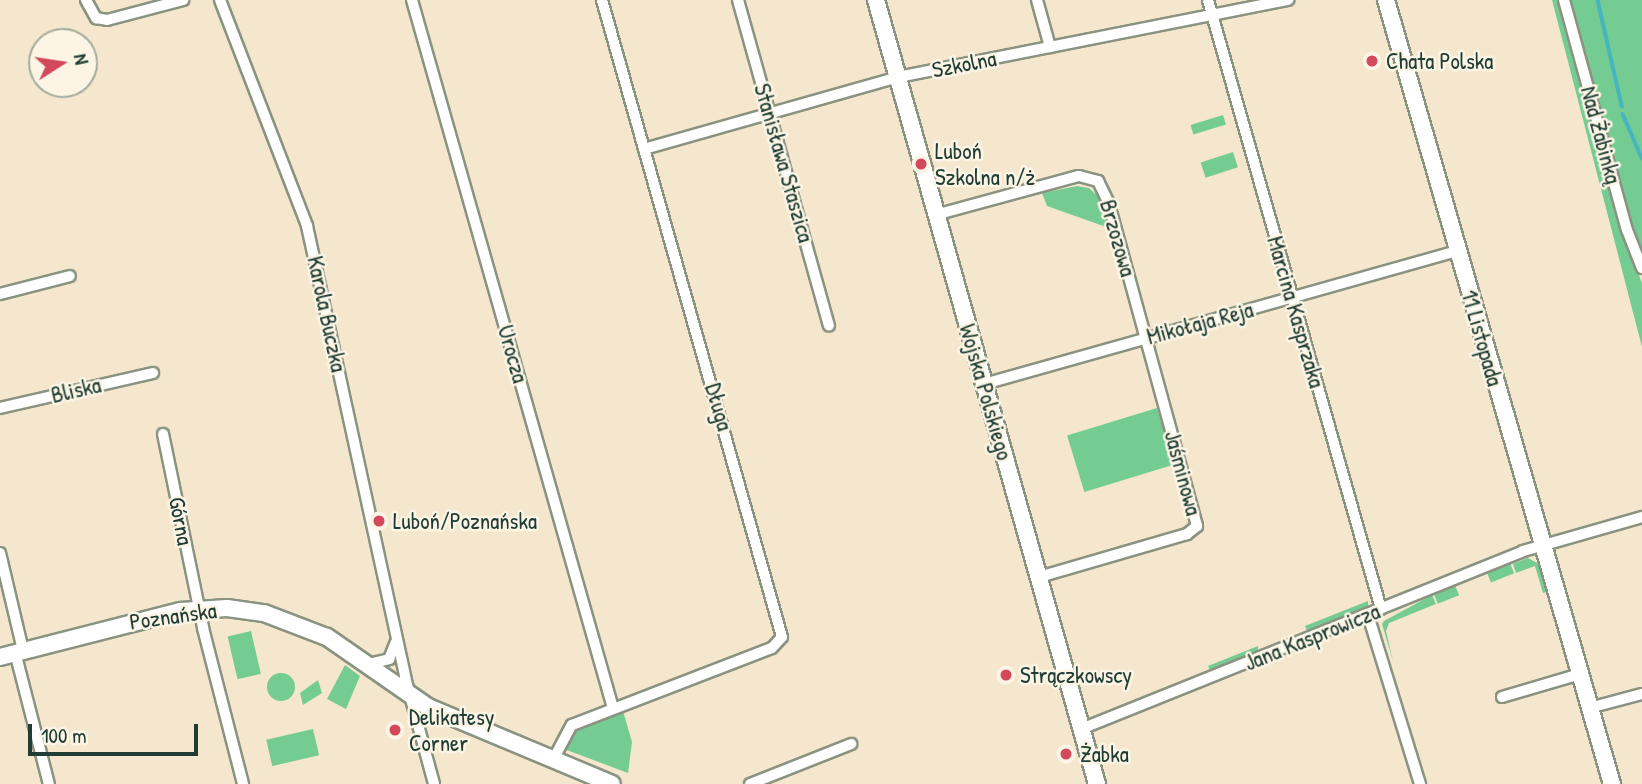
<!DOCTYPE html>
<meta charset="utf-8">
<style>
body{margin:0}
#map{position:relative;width:1642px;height:784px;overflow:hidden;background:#f4e7cd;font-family:"Patrick Hand",sans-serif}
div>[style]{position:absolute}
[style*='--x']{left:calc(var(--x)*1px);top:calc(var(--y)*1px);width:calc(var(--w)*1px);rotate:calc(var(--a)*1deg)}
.green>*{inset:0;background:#75cc92;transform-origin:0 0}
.round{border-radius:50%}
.stream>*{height:3.5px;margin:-1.75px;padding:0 1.75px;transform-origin:1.75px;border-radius:1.75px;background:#46b5bf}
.roads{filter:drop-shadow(2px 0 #8a9280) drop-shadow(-2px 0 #8a9280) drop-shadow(0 2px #8a9280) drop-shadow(0 -2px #8a9280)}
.street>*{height:10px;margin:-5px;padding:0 5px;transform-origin:5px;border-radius:5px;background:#fff}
.secondary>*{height:16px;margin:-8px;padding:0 8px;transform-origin:8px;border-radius:8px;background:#fff}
.dots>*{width:19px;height:19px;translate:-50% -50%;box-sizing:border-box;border:4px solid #fcf5e5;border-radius:50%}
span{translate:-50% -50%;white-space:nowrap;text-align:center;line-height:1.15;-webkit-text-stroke:5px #fcf5e5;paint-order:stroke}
.poi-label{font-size:23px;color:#1f3d34}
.left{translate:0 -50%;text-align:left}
.street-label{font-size:23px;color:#1f3d34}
.north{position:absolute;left:28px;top:28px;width:70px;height:70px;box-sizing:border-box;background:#fcf5e5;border:2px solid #a4ab9e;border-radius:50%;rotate:78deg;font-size:19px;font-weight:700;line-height:28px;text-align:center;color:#1f3d34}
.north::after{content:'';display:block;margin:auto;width:24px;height:32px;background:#d1495b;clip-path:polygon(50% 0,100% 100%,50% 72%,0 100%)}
.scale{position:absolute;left:28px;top:724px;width:170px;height:32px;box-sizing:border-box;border:4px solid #1f3d34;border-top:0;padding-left:9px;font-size:21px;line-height:24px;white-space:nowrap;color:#1f3d34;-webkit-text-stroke:5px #fcf5e5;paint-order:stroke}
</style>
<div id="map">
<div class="green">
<i style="clip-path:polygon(1552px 0,1559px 0,1622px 232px,1642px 283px,1642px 347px)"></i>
<i style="clip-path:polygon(1569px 0,1642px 0,1642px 259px,1633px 236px)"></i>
<i style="left:1223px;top:115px;width:10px;height:34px;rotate:73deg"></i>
<i style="left:1233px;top:152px;width:16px;height:34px;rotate:72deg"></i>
<i style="clip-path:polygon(1077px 186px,1089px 188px,1100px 198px,1109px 228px,1047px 206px,1042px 193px)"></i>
<i style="left:1157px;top:408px;width:59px;height:94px;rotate:73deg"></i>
<i style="clip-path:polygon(1528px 558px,1539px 564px,1547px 592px,1543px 593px,1535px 566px,1516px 573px,1513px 564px)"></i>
<i style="left:1510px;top:563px;width:11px;height:25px;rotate:68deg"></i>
<i style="left:1455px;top:585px;width:11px;height:23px;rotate:68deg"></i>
<i style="clip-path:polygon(1432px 595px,1436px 604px,1389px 623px,1386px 631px,1393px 661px,1382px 624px,1384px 621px)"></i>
<i style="clip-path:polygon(1368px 601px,1368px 609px,1307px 631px,1305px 626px)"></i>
<i style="left:251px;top:631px;width:44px;height:24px;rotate:77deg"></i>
<i style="clip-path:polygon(1258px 646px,1258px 653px,1210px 670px,1208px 666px)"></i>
<i style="clip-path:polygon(345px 665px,360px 676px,346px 709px,327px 699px)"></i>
<i class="round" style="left:267px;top:673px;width:28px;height:28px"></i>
<i style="clip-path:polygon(318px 680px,322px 693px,303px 705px,300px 693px)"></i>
<i style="clip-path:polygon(623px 711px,632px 742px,628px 773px,564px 749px,573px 732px)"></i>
<i style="left:313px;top:729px;width:27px;height:48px;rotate:77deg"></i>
</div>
<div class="stream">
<i style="--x:1598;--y:0;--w:109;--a:77.2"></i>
<i style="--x:1623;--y:114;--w:48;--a:66.6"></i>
</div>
<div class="roads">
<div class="street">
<i style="--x:86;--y:0;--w:21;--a:61"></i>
<i style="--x:96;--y:18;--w:11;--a:10"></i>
<i style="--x:107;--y:20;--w:79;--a:-14.7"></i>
<i style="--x:220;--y:0;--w:242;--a:68.9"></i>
<i style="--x:307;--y:226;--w:462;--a:77.7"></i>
<i style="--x:405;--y:677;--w:111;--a:74.8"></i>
<i style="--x:412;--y:0;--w:736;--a:74.15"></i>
<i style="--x:738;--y:0;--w:338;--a:74.4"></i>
<i style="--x:1037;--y:0;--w:49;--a:74.5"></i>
<i style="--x:1208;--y:0;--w:633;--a:74.14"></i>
<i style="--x:1564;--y:0;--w:238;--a:74.7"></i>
<i style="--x:1627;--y:230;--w:41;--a:68.5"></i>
<i style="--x:644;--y:149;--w:264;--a:-15.8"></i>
<i style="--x:898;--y:77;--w:398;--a:-11.2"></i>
<i style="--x:935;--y:215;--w:149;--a:-15.2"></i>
<i style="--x:1079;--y:176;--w:20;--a:15"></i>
<i style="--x:1098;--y:181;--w:25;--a:64"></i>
<i style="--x:1109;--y:204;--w:334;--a:74.7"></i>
<i style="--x:1197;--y:526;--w:13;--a:141"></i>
<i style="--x:1187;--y:534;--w:154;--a:163.8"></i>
<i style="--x:0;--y:294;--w:72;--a:-14.4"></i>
<i style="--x:984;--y:384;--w:491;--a:-15.7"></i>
<i style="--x:0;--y:408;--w:157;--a:-12.9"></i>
<i style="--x:163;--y:434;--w:198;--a:78.3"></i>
<i style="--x:203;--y:628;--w:161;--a:75.6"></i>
<i style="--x:0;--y:553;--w:100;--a:76.7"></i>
<i style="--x:1368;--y:615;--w:177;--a:72.9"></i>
<i style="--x:15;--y:652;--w:136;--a:75.6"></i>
<i style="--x:368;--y:664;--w:22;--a:-13"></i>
<i style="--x:389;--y:659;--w:18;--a:-68"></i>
<i style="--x:1502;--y:697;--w:81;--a:-16.4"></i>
<i style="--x:1589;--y:708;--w:55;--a:-14.8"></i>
<i style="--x:1081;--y:729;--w:476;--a:-21.9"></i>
<i style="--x:1523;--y:551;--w:124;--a:-15.9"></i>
<i style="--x:553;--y:760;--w:40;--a:-62"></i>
<i style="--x:572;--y:725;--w:214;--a:-21.1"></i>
<i style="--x:772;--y:648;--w:15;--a:-48"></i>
<i style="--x:782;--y:637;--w:662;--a:-105.78"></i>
<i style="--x:750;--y:784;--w:109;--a:-21.6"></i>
</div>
<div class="secondary">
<i style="--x:876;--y:0;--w:815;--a:74.26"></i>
<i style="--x:1386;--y:0;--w:816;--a:73.92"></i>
<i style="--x:0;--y:657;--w:187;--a:-14.3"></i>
<i style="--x:181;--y:611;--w:46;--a:-3.7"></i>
<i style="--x:227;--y:608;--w:37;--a:8"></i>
<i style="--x:264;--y:613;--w:67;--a:20.9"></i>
<i style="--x:327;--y:637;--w:123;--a:34.7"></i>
<i style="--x:428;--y:707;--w:199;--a:22.7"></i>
</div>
</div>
<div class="dots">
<i style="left:1372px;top:61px;background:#d1495b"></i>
<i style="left:921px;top:164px;background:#d1495b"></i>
<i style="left:379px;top:521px;background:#d1495b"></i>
<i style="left:1006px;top:675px;background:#d1495b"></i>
<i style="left:395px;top:730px;background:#d1495b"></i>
<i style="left:1066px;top:754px;background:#d1495b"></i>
</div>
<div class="poi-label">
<span class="left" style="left:1386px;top:61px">Chata Polska</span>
<span class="left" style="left:935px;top:164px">Luboń<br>Szkolna n/ż</span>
<span class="left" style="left:393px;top:521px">Luboń/Poznańska</span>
<span class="left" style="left:1020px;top:675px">Strączkowscy</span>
<span class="left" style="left:409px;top:730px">Delikatesy<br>Corner</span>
<span class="left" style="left:1080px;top:754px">Żabka</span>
</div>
<div class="street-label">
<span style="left:964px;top:64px;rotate:-11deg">Szkolna</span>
<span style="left:1601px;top:135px;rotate:75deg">Nad Żabinką</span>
<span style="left:784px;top:163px;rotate:74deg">Stanisława Staszica</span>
<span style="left:1118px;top:238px;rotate:74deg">Brzozowa</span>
<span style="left:1296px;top:312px;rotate:74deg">Marcina Kasprzaka</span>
<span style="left:327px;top:314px;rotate:78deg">Karola Buczka</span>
<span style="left:1200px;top:323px;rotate:-15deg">Mikołaja Reja</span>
<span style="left:1482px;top:338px;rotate:74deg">11 Listopada</span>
<span style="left:513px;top:354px;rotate:74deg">Urocza</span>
<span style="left:76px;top:390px;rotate:-13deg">Bliska</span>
<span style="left:986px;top:392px;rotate:74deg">Wojska Polskiego</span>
<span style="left:719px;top:407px;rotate:74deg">Długa</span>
<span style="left:1183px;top:473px;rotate:75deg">Jaśminowa</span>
<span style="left:181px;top:521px;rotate:79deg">Górna</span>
<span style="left:173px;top:616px;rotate:-8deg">Poznańska</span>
<span style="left:1312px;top:637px;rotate:-22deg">Jana Kasprowicza</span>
</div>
<div class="north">N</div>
<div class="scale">100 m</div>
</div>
